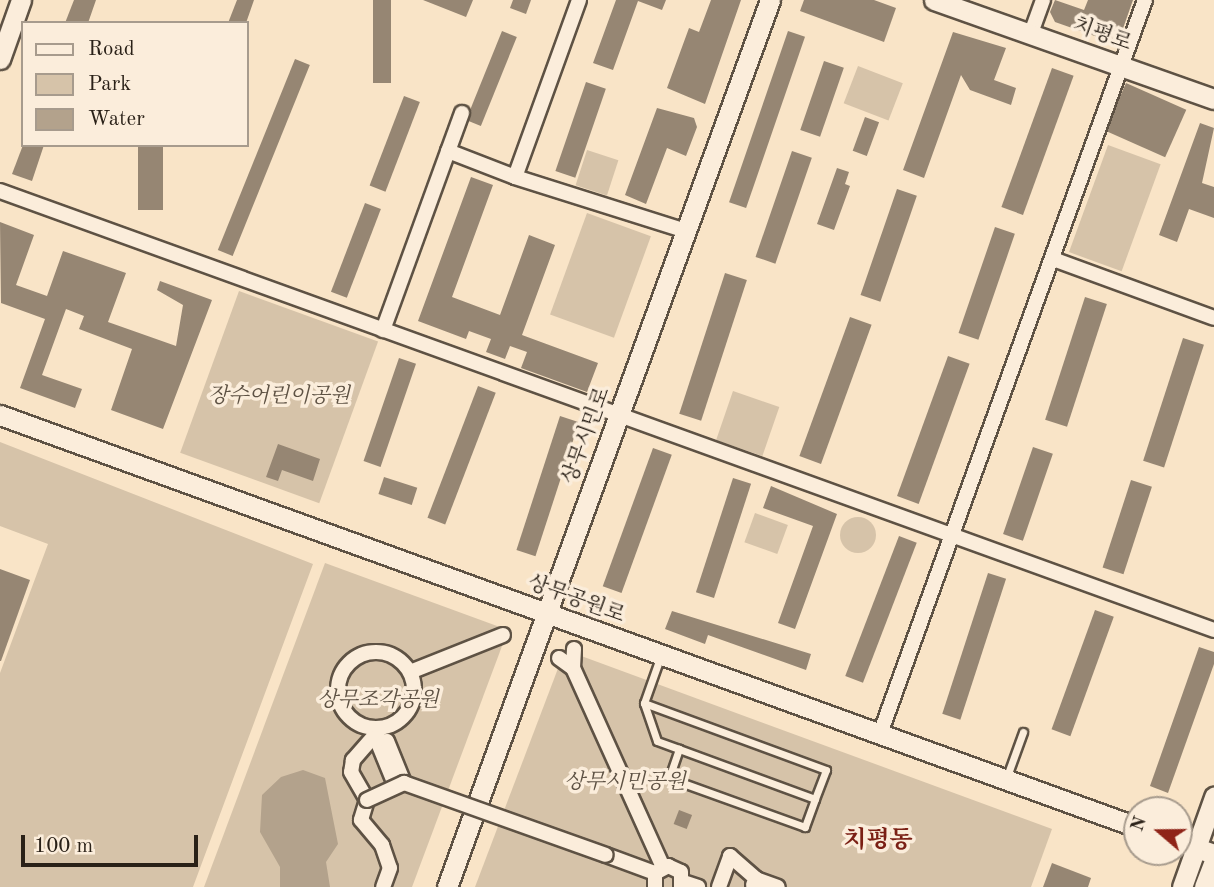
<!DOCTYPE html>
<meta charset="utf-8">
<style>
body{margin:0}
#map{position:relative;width:1214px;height:887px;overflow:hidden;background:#f9e4c7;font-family:"Old Standard TT","Noto Serif KR",serif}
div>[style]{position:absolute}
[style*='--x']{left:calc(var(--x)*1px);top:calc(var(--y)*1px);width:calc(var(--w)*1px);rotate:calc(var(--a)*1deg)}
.green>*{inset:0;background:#d6c3a9;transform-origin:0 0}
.round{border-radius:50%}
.water>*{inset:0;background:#b3a28c}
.building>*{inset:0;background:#968673;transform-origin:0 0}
.roads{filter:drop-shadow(2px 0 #5e5244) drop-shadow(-2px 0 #5e5244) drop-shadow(0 2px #5e5244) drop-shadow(0 -2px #5e5244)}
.lane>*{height:7px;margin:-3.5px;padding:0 3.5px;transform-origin:3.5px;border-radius:3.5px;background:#fbeddb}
.street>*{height:14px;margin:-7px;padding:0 7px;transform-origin:7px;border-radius:7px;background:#fbeddb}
.street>.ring{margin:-7px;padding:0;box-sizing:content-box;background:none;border:14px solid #fbeddb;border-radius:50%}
.secondary>*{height:19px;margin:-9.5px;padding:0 9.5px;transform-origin:9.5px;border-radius:9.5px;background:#fbeddb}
.bridges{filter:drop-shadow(2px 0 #5e5244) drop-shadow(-2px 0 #5e5244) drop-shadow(0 2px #5e5244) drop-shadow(0 -2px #5e5244)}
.street-bridge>*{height:14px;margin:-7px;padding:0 7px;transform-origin:7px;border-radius:7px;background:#fbeddb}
span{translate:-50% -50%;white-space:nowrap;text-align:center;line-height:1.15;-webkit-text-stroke:7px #fbeddb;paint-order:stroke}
.street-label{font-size:21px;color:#2a2118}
.park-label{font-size:21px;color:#5e5244;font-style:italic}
.quarter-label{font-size:24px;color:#7a1f14;font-weight:700}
.legend{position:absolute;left:21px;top:21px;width:228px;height:126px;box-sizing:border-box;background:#fbeddb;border:2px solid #a79b8d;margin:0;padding:9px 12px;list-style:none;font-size:21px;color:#2a2118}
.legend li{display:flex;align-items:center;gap:14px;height:35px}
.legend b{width:35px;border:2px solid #a79b8d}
.north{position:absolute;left:1123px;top:796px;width:70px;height:70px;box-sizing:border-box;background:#fbeddb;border:2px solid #a79b8d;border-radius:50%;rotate:290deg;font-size:19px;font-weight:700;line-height:28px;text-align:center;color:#2a2118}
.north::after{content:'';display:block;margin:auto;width:24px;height:32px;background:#8f2418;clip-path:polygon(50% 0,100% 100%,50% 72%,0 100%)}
.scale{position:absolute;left:21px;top:835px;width:177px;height:32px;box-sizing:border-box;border:4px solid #2a2118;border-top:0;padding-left:9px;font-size:21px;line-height:24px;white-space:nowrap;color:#2a2118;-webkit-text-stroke:5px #fbeddb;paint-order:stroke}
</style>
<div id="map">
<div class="green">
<i style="left:858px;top:66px;width:48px;height:40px;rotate:21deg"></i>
<i style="left:1108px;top:145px;width:56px;height:114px;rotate:20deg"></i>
<i style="left:587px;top:150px;width:33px;height:37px;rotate:18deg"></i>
<i style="left:587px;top:213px;width:68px;height:108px;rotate:20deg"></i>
<i style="left:239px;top:291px;width:148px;height:172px;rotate:20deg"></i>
<i style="left:733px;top:391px;width:49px;height:52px;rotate:19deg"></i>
<i style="clip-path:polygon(0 442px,313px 564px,193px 887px,0 887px,0 673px,48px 544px,0 526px)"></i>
<i style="left:755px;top:513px;width:35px;height:31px;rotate:20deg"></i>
<i class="round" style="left:840px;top:517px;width:36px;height:36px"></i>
<i style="clip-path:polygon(325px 563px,508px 630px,412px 887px,204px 887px)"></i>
<i style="clip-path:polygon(565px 650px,1052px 829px,1031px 887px,475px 887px)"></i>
</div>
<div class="water">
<i style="clip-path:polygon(303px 770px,325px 778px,338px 844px,326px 862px,330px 887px,280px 887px,280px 867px,260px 832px,262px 795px,281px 777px)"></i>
</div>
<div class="building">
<i style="clip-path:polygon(74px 0,96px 0,88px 23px,65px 23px)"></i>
<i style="clip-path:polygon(237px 0,254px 0,246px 23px,228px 23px)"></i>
<i style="left:373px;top:0;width:18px;height:83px"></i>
<i style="clip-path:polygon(423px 0,473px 0,466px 17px)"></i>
<i style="clip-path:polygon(513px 0,531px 0,526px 14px,510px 8px)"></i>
<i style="clip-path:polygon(616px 0,666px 0,662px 10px,638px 1px,613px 70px,593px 63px)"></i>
<i style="clip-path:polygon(711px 0,741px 0,705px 104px,667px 88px,689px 28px,699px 32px)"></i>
<i style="clip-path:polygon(804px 0,874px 0,896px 8px,884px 42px,800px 11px)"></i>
<i style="clip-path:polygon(1055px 0,1084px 10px,1088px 0,1133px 0,1120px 37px,1109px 41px,1055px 22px,1050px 12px)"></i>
<i style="left:502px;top:31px;width:16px;height:96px;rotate:22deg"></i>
<i style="left:788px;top:31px;width:18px;height:181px;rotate:19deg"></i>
<i style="clip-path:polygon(953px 32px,1006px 48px,994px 80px,1016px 88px,1011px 105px,970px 90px,961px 75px,924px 178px,903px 170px)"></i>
<i style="left:295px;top:59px;width:16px;height:206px;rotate:22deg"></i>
<i style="left:824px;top:61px;width:21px;height:73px;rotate:19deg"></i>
<i style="left:1052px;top:68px;width:23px;height:148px;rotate:20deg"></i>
<i style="left:586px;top:82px;width:21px;height:94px;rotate:19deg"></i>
<i style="left:1126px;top:83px;width:66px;height:52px;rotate:24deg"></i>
<i style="left:404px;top:96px;width:17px;height:96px;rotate:21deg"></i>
<i style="clip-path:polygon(657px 108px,694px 118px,697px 127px,686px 156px,667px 148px,646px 204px,625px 195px)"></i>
<i style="left:865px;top:117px;width:15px;height:36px;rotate:20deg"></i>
<i style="clip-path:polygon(1200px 123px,1214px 128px,1202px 183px,1214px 187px,1214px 218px,1189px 209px,1177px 242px,1159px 235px)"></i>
<i style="clip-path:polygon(23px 145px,44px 145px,32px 181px,12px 174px)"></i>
<i style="left:138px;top:145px;width:25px;height:65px"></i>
<i style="left:792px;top:151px;width:21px;height:112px;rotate:19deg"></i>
<i style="clip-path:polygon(837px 168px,849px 172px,845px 184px,850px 186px,834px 230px,817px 224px)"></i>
<i style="clip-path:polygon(471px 177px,493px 185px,452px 297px,500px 315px,529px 235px,555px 245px,522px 335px,598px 363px,587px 392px,521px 368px,527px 352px,510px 346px,505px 359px,486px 352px,491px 339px,469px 331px,466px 339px,418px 321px)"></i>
<i style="left:897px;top:189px;width:21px;height:112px;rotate:19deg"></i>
<i style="left:365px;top:203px;width:17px;height:95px;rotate:21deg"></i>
<i style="clip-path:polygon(0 222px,34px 235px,16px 285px,47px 296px,63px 251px,126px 273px,108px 322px,176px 346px,183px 305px,157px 290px,160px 281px,212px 300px,163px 429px,111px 410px,132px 349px,79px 329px,84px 316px,66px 309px,42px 375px,82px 389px,75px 408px,20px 388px,45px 319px,1px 303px)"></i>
<i style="left:995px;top:227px;width:21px;height:112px;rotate:19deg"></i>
<i style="left:725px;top:273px;width:23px;height:148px;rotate:18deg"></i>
<i style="left:1085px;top:297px;width:23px;height:129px;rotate:18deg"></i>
<i style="left:850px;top:317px;width:23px;height:148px;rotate:20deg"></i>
<i style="left:1183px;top:338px;width:22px;height:129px;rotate:18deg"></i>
<i style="left:948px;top:356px;width:23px;height:149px;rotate:20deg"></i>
<i style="left:399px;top:358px;width:18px;height:109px;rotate:19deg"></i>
<i style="left:478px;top:386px;width:19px;height:141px;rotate:21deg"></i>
<i style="left:560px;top:416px;width:20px;height:141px;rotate:18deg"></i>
<i style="clip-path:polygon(278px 444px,320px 459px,313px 481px,282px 470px,278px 481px,266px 477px)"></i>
<i style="left:1033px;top:447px;width:21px;height:92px;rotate:19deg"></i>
<i style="left:653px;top:448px;width:20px;height:147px;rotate:20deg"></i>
<i style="left:384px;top:477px;width:35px;height:18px;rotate:18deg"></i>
<i style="left:733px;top:478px;width:19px;height:120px;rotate:18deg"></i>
<i style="left:1131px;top:480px;width:22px;height:92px;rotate:18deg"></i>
<i style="clip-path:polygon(771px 486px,837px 514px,795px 629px,778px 623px,813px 526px,763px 508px)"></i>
<i style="left:899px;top:536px;width:19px;height:150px;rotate:21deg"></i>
<i style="clip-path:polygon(0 569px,30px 580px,1px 661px,0 661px)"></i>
<i style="left:988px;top:573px;width:19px;height:148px;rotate:18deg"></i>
<i style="left:1095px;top:610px;width:20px;height:127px;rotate:20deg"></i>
<i style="clip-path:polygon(672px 611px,811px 654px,806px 670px,708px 635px,705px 644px,665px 629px)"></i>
<i style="clip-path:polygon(1199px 647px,1214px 652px,1214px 664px,1168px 793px,1150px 786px)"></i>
<i style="left:679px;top:810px;width:14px;height:15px;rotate:21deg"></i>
<i style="clip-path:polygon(1052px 863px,1091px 878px,1088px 887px,1043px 887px)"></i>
</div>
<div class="roads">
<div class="lane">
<i style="--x:661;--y:655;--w:51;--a:109.5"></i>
<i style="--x:644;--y:703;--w:40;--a:71.1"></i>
<i style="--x:657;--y:741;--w:23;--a:20"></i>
<i style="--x:679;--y:749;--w:145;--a:20.2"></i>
<i style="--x:815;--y:799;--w:30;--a:110"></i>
<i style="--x:805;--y:827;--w:145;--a:-160.2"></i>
<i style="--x:669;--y:778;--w:31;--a:-71"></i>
<i style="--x:644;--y:703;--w:194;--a:20.2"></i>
<i style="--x:826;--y:770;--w:31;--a:111"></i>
<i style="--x:1006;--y:779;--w:50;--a:-70.1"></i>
</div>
<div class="street">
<i style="--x:1031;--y:33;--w:35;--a:-70"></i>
<i style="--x:448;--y:151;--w:72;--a:21.2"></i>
<i style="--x:515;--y:177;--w:188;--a:-70.1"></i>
<i style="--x:515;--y:177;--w:179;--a:17.5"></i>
<i style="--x:0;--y:191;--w:1291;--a:19.88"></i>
<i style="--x:1053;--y:259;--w:171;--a:20.1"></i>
<i style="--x:383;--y:330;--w:231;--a:-70"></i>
<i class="ring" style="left:338px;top:652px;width:62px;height:62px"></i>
<i style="--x:559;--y:658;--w:17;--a:36"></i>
<i style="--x:573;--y:668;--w:218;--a:65.7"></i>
<i style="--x:573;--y:668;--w:19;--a:-87"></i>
<i style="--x:410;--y:672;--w:100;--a:-21.7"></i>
<i style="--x:381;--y:728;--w:43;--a:131.2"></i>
<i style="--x:353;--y:760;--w:12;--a:99"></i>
<i style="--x:351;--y:772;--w:32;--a:60"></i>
<i style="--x:367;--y:800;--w:21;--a:107"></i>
<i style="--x:361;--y:820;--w:33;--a:50"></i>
<i style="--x:382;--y:845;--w:24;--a:71"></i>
<i style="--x:390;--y:868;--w:20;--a:110"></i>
<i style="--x:880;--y:734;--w:780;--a:-70.15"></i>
<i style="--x:376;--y:738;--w:48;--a:67.8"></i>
<i style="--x:394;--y:782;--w:5;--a:-22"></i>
<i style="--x:399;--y:780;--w:40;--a:-113.4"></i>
<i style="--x:383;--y:743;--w:4;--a:-27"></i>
<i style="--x:387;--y:741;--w:45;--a:68"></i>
<i style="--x:606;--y:855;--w:52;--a:20.2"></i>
<i style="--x:683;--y:882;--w:16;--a:18"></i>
<i style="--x:753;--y:885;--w:7;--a:-63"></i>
<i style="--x:756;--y:879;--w:23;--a:20"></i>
<i style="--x:655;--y:887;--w:14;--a:-90"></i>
<i style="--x:655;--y:873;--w:15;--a:-28"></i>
<i style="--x:668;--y:866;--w:14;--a:25"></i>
<i style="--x:681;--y:872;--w:15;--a:90"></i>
<i style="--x:719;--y:887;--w:33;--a:-70"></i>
<i style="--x:730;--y:856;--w:35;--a:41"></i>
</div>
<div class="secondary">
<i style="--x:934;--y:0;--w:297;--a:19.5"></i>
<i style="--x:0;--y:59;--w:63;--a:-70.4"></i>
<i style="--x:0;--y:415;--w:1209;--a:19.92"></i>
<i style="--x:1179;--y:842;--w:37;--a:19"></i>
<i style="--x:447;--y:887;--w:944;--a:-69.99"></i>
<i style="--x:1182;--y:887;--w:96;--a:-70.4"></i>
<i style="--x:1204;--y:887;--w:28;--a:-69"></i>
</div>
</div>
<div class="bridges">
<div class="street-bridge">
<i style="--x:367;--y:800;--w:41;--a:-24.7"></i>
<i style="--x:404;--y:783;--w:214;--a:19.6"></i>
</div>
</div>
<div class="street-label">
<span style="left:1102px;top:35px;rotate:20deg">치평로</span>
<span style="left:587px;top:436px;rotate:-70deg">상무시민로</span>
<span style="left:576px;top:600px;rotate:20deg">상무공원로</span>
</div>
<div class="park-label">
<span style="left:279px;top:397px">장수어린이공원</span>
<span style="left:378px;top:701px">상무조각공원</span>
<span style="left:625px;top:783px">상무시민공원</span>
</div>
<div class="quarter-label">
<span style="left:878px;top:842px">치평동</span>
</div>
<ul class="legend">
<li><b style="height:9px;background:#fbeddb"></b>Road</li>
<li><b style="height:19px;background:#d6c3a9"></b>Park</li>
<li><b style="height:19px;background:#b3a28c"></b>Water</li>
</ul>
<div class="north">N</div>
<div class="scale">100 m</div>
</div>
